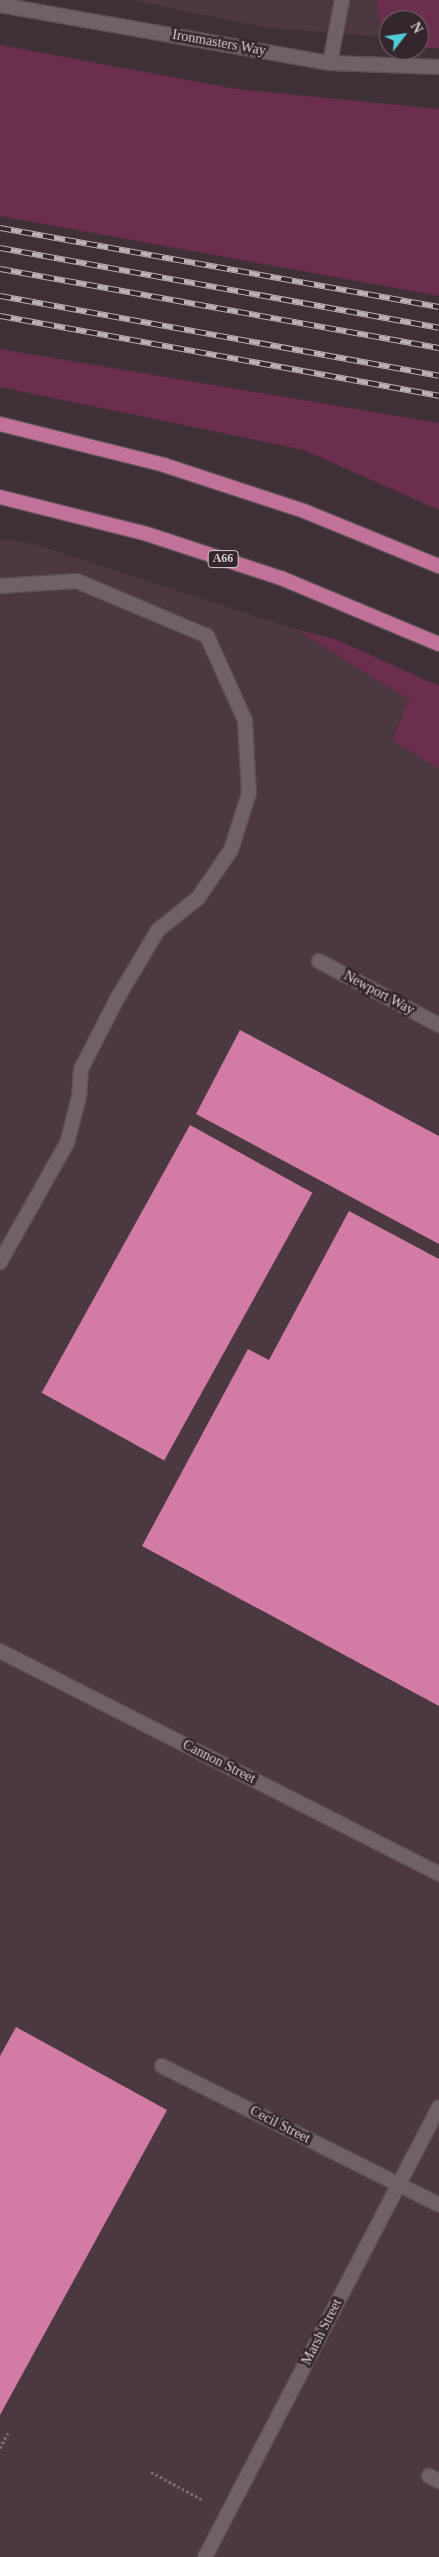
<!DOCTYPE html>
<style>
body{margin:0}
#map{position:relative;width:439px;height:2557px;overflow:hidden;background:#3e3036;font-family:"Times New Roman",serif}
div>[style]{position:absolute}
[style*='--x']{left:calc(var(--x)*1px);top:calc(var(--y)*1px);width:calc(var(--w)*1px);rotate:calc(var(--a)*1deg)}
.built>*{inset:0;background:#4c3840}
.green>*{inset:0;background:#6b2e4d}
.building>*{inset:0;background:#d27ca5;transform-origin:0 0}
.path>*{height:3px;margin-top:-1.5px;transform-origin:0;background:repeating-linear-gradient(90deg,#7b6f74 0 2.5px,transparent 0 5px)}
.roads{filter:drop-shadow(1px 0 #5a4f53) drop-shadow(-1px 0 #5a4f53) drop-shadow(0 1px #5a4f53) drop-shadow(0 -1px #5a4f53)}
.service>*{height:14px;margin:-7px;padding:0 7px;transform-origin:7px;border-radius:7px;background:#706167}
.minor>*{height:14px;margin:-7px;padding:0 7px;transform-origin:7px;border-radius:7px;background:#706167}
.tertiary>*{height:14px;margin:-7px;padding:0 7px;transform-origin:7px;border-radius:7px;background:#706167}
.trunk>*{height:14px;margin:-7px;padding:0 7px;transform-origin:7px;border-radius:7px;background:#c27298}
.rail>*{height:5.5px;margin-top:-2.75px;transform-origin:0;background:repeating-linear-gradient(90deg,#33262c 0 11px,#bbb1b4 0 22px);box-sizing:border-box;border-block:1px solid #bbb1b4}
span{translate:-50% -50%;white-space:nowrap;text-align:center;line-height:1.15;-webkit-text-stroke:5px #33262c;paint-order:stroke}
.shield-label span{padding:1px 4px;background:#33262c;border:1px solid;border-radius:4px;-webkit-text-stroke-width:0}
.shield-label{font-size:12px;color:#d8cfd2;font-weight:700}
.street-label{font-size:14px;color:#d8cfd2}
.north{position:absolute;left:379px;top:10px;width:50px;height:50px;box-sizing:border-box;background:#33262c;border:1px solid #756a6e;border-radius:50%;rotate:60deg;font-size:14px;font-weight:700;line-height:20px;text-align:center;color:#d8cfd2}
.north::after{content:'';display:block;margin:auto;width:18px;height:22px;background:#51ccd3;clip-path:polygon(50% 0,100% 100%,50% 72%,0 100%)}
</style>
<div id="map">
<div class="built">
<i style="clip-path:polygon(132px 0,439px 0,419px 20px,389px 20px,389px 37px,268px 28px)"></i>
<i style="clip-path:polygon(0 539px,34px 544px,295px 629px,409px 700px,392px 740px,439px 769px,439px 2557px,0 2557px)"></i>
</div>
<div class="green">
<i style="clip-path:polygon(377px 0,439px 0,439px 48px,419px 48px,419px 20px,389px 20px,389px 38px,380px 22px)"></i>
<i style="clip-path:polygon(0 45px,237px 89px,439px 109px,439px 296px,0 216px)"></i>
<i style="clip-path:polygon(0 349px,439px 423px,439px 510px,304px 450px,0 387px)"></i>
<i style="clip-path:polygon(295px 629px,335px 639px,439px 686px,439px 769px,392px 740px,409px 700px)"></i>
</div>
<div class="building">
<i style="clip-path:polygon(240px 1030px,439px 1136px,439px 1244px,196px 1114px)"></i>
<i style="left:190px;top:1125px;width:140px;height:306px;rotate:29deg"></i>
<i style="clip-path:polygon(349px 1211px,439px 1259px,439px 1706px,142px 1546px,248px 1349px,269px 1360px)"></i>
<i style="clip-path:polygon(16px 2027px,167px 2110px,0 2415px,0 2056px)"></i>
</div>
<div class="path">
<i style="--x:0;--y:2448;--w:17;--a:-62"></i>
<i style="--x:151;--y:2472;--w:59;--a:28.3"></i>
</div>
<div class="roads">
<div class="service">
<i style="--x:330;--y:63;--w:64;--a:-79.2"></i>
<i style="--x:0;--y:586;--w:77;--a:-3.7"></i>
<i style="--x:77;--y:581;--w:141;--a:22.9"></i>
<i style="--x:207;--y:636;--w:92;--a:65.7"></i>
<i style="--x:245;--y:720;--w:73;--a:86.9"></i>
<i style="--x:249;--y:793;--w:60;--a:107.5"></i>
<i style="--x:231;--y:850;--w:58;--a:124.5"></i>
<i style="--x:198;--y:898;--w:51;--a:141.3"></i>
<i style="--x:158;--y:930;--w:78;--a:120.8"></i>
<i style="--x:118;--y:997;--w:81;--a:117.2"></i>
<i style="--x:81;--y:1069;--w:28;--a:94"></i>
<i style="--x:79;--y:1097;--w:48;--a:104.6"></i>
<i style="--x:67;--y:1143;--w:137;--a:119.4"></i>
<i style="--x:429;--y:2476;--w:11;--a:27"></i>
</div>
<div class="minor">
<i style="--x:319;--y:961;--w:136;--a:28.1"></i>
<i style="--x:0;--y:1651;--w:492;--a:26.9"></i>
<i style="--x:162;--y:2066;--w:310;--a:26.6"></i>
<i style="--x:205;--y:2557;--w:507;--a:-62.53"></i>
</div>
<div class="tertiary">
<i style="--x:0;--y:5;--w:335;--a:10"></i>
<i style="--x:330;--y:63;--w:109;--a:2.1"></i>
</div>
<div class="trunk">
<i style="--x:0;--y:424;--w:169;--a:14"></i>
<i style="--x:164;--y:465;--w:147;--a:18.2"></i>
<i style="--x:304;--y:511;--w:146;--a:22.2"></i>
<i style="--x:0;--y:497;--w:152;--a:14.1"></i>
<i style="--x:147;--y:534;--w:141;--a:18.2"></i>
<i style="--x:281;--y:578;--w:171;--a:22.7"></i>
</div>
</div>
<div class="rail">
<i style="--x:0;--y:228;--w:446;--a:10.2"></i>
<i style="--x:0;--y:248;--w:446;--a:10.3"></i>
<i style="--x:0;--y:269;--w:446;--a:10.2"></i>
<i style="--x:0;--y:296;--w:446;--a:10.3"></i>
<i style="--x:0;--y:316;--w:446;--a:10.3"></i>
</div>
<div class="shield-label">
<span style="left:223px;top:559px">A66</span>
</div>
<div class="street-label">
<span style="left:219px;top:43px;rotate:10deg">Ironmasters Way</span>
<span style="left:379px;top:993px;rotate:28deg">Newport Way</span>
<span style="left:219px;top:1762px;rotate:27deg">Cannon Street</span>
<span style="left:280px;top:2125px;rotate:27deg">Cecil Street</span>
<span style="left:322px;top:2332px;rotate:-63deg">Marsh Street</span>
</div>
<div class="north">N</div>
</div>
